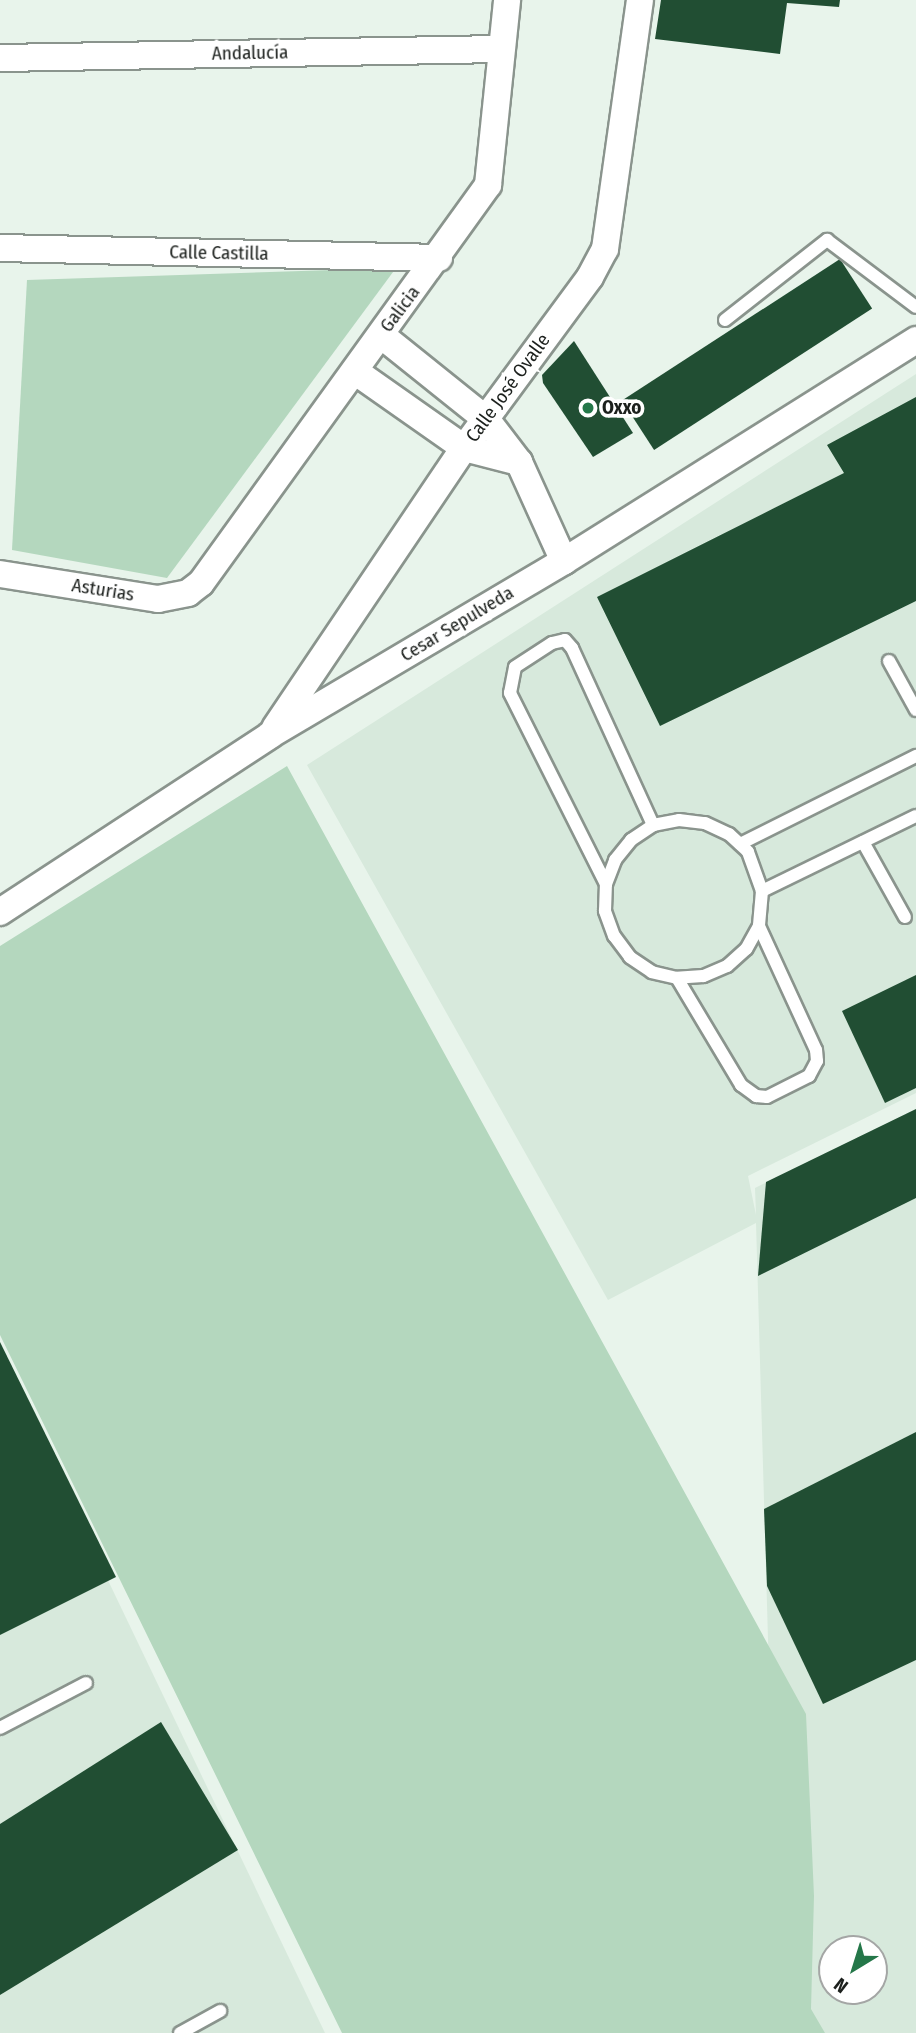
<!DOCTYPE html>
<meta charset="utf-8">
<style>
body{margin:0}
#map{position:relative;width:916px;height:2033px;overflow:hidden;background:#e8f4eb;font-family:"Fira Sans Condensed",sans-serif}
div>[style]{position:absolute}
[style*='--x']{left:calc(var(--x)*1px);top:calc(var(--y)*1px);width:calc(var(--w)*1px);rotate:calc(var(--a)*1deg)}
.built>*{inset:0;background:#d7e9dc}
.green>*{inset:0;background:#b4d7be}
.building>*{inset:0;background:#214e33;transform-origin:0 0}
.roads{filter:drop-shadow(2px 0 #8a948d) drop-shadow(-2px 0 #8a948d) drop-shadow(0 2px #8a948d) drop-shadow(0 -2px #8a948d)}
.lane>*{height:12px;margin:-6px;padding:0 6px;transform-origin:6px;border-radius:6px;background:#fff}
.street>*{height:26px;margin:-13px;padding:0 13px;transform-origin:13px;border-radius:13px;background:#fff}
.dots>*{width:19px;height:19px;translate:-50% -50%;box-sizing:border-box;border:4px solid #fff;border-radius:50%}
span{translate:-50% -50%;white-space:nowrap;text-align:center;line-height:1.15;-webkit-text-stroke:7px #fff;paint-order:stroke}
.street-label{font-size:19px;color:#1c201d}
.poi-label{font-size:19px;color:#1c201d;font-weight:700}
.left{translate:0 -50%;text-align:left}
.north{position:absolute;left:818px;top:1935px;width:70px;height:70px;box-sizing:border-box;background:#fff;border:2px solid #a4a6a5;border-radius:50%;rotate:218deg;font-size:19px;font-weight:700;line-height:28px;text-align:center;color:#1c201d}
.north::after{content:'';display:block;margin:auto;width:24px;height:32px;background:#247749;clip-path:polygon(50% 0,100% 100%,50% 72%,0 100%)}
</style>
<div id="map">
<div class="built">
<i style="clip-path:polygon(evenodd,916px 374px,916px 1093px,748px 1176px,756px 1215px,755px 1188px,916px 1109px,916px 2033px,785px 2033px,779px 2021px,756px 1223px,608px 1300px,307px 765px,916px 374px,832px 1949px,874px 1949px,874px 1991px,832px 1991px,832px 1949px)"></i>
<i style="clip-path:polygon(0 1355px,325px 2033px,0 2033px)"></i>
</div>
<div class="green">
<i style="clip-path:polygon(396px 268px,167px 578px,12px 550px,27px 280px)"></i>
<i style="clip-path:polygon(287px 766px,806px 1714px,814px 1896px,811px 2009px,825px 2033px,342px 2033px,0 1335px,0 946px)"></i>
</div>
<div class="building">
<i style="clip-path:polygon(661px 0,840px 0,839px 7px,787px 3px,780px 54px,655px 39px)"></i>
<i style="left:840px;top:259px;width:59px;height:260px;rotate:57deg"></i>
<i style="clip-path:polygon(574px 341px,633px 433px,593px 457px,543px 383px,542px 375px)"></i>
<i style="clip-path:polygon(916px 397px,916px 601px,660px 726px,597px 597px,844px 473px,827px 445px)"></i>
<i style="clip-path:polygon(916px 975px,916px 1088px,885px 1103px,842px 1011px)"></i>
<i style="clip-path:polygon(916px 1109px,916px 1198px,758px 1276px,766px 1182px)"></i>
<i style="clip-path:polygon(0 1342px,116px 1577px,0 1635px)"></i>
<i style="clip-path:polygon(916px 1432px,916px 1660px,823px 1704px,767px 1586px,764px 1509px)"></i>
<i style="clip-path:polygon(161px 1722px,238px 1850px,0 1995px,0 1824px)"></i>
</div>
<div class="roads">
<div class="lane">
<i style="--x:725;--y:320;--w:130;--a:-38.1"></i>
<i style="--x:827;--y:240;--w:111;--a:37"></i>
<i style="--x:889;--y:661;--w:56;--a:61.1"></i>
<i style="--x:863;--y:842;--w:86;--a:60.8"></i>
<i style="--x:740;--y:844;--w:197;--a:-26.6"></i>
<i style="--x:606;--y:884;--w:26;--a:-69"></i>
<i style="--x:615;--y:860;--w:26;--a:-51"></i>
<i style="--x:631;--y:840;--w:27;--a:-34"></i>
<i style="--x:653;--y:825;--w:26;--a:-11"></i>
<i style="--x:679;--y:820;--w:26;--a:7"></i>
<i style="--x:705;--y:823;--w:26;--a:25"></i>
<i style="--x:729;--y:834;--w:26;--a:43"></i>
<i style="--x:748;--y:852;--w:41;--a:70.3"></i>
<i style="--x:762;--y:891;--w:35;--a:95"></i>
<i style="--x:759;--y:926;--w:26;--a:119"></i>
<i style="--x:746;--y:949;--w:25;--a:138"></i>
<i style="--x:727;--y:966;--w:26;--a:157"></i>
<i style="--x:703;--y:976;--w:26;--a:176"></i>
<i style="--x:677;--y:978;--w:26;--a:-167"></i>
<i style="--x:652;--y:972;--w:27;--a:-146"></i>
<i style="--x:630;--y:957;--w:26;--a:-127"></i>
<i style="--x:614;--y:936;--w:27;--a:-110"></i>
<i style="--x:605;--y:911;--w:27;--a:-88"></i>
<i style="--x:606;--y:884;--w:214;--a:-116.7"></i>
<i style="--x:510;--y:693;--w:26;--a:-79"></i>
<i style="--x:515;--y:667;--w:44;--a:-33"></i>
<i style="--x:552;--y:643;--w:13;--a:-13"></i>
<i style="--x:565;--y:640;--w:11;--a:49"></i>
<i style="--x:572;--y:648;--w:195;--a:65.4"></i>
<i style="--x:762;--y:891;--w:171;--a:-26"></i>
<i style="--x:677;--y:978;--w:125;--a:59.1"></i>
<i style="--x:741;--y:1085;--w:19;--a:36"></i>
<i style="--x:756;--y:1096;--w:11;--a:5"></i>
<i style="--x:767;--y:1097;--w:47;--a:-26.6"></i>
<i style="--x:809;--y:1076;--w:17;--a:-62"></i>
<i style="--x:817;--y:1061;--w:11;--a:-95"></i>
<i style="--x:816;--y:1050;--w:136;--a:-114.7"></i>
<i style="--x:0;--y:1728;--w:97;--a:-27.6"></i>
<i style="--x:180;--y:2033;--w:46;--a:-28.8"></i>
</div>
<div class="street">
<i style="--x:0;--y:58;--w:500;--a:-1.03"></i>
<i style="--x:0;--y:248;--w:439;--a:1.3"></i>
<i style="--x:381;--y:335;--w:134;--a:38.7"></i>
<i style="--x:486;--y:419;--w:54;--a:52.5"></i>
<i style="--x:519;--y:462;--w:109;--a:65.6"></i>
<i style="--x:356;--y:372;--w:132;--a:35.1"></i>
<i style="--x:464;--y:448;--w:57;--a:14.3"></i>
<i style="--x:0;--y:574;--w:160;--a:9"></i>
<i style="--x:158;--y:599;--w:31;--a:-11"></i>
<i style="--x:188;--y:593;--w:16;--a:-38"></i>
<i style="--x:201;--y:583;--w:491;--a:-54.2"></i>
<i style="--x:488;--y:185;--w:186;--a:-84.1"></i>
<i style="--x:275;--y:728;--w:338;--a:-56"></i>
<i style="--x:464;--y:448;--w:212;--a:-53.6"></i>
<i style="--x:590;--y:277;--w:32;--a:-62"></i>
<i style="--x:605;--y:249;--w:251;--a:-82"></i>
<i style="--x:0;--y:912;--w:323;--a:-33.2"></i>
<i style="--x:270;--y:735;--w:342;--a:-30.6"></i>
<i style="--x:564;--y:561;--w:416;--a:-32.1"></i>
</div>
</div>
<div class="dots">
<i style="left:588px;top:408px;background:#247749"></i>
</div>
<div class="street-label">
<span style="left:250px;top:53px;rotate:-1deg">Andalucía</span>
<span style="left:219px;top:253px;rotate:1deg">Calle Castilla</span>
<span style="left:400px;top:309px;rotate:-53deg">Galicia</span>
<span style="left:508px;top:388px;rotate:-54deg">Calle José Ovalle</span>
<span style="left:103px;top:590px;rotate:9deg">Asturias</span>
<span style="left:457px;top:624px;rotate:-31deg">Cesar Sepulveda</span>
</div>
<div class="poi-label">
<span class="left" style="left:602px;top:408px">Oxxo</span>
</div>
<div class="north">N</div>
</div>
